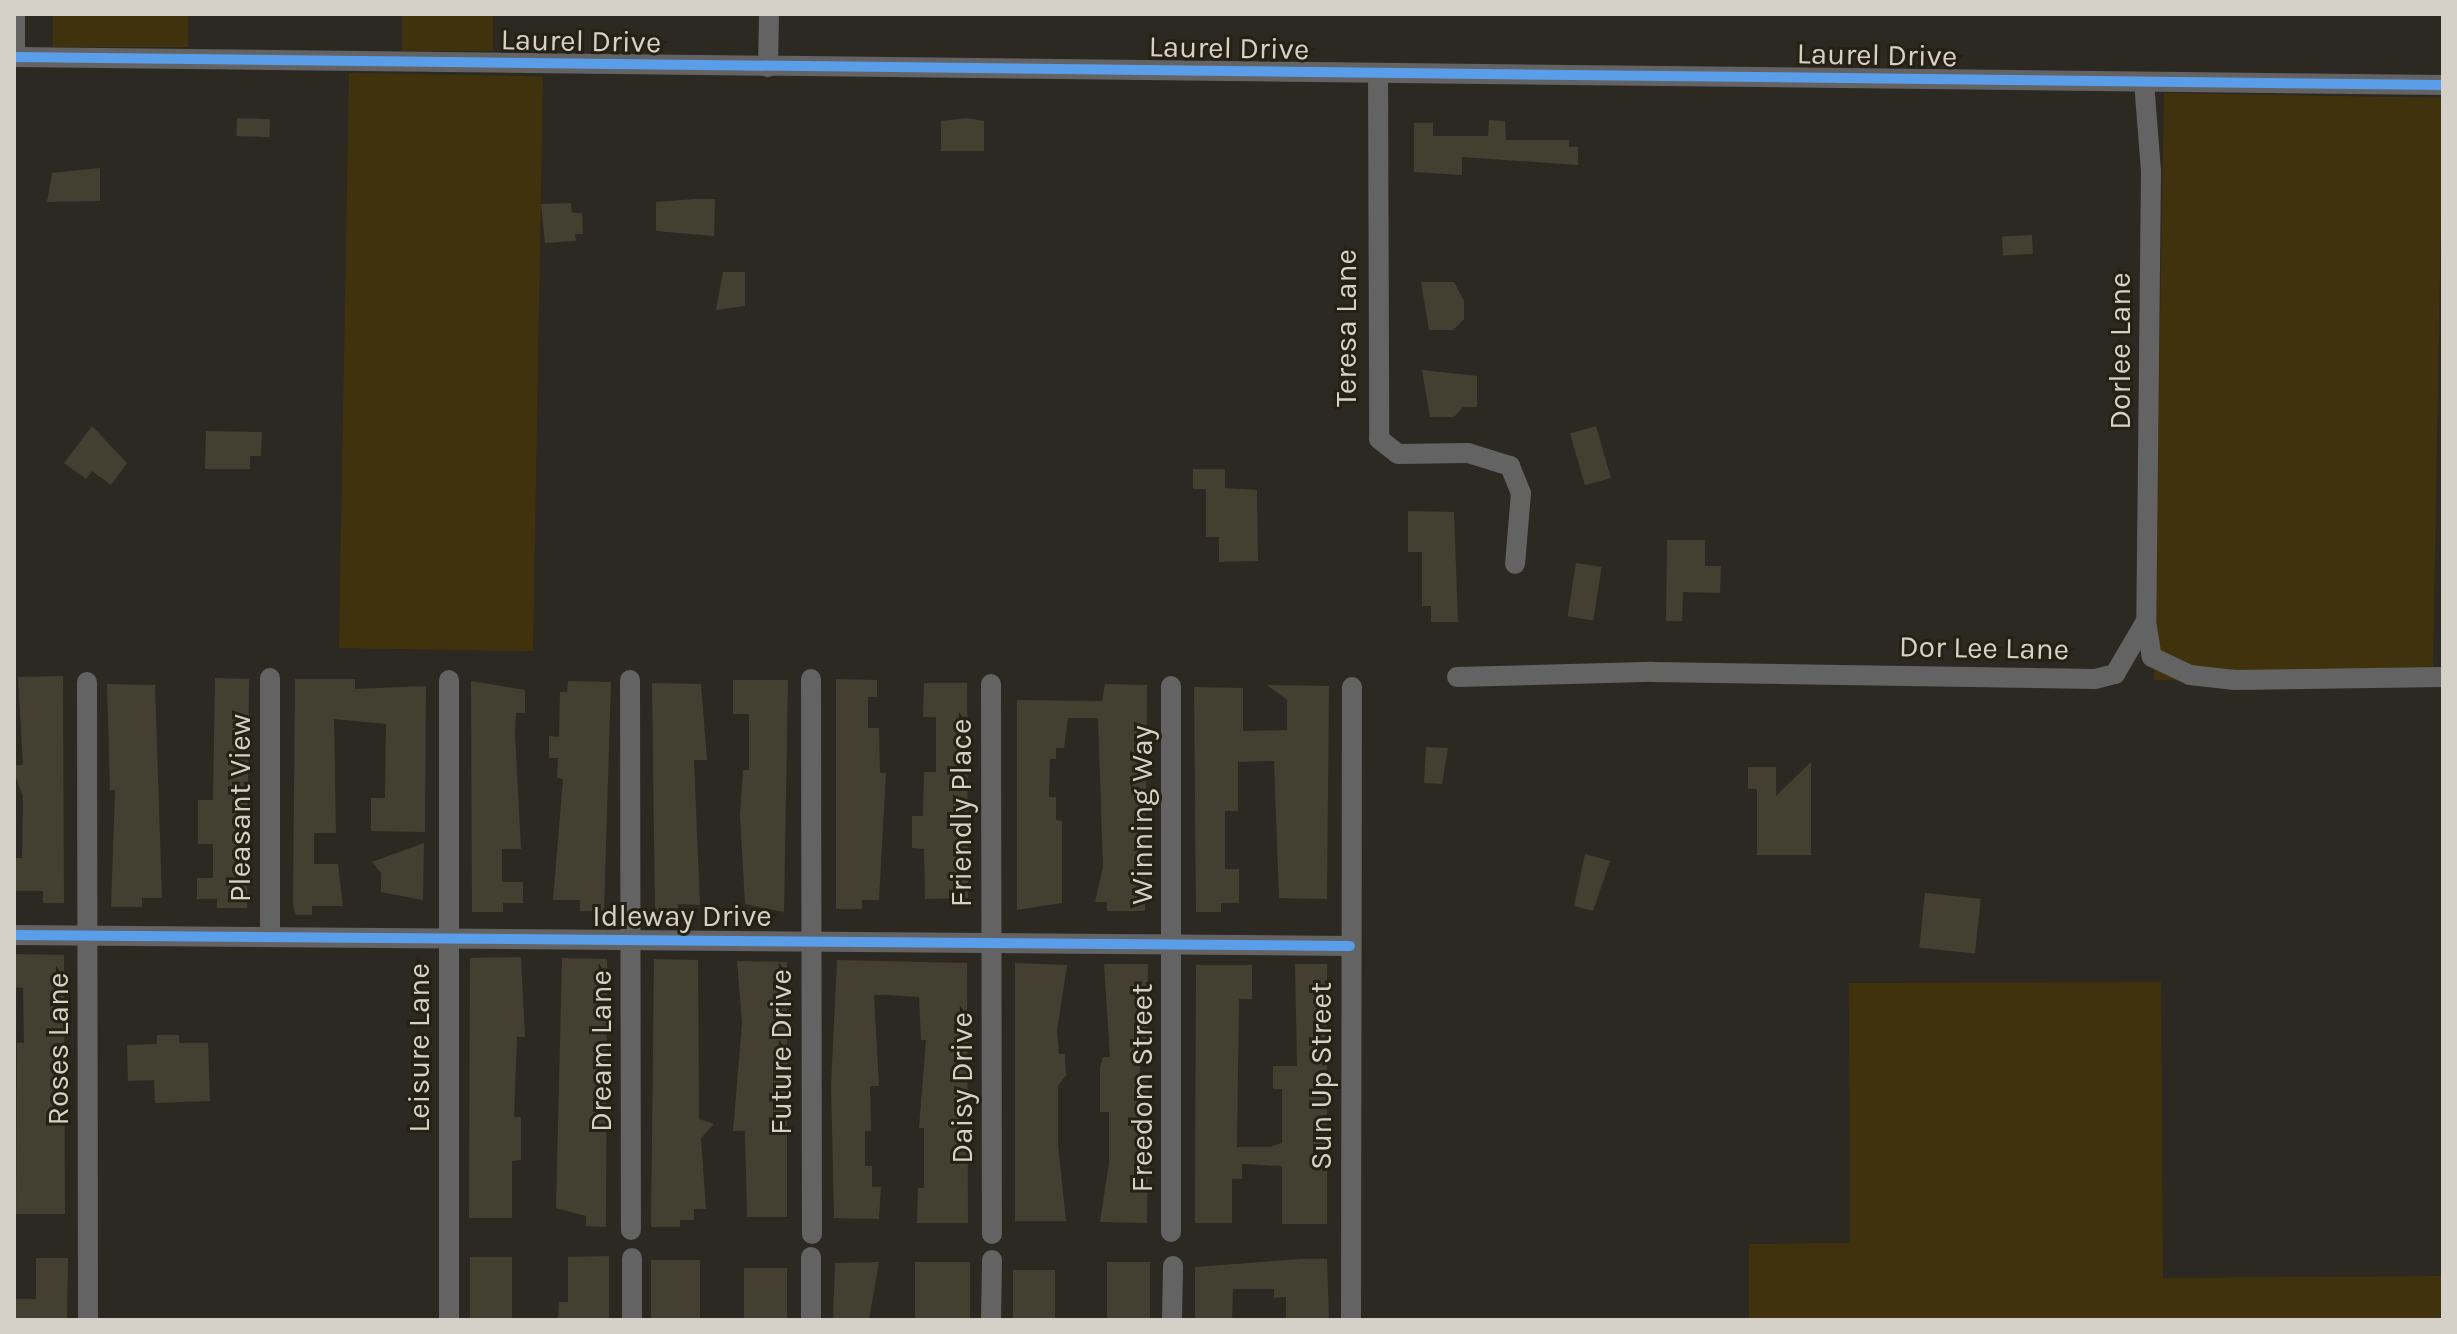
<!DOCTYPE html>
<style>
body{margin:0}
#map{position:relative;width:2457px;height:1334px;overflow:hidden;background:#2c2922;font-family:Karla,sans-serif}
div>[style]{position:absolute}
[style*='--x']{left:calc(var(--x)*1px);top:calc(var(--y)*1px);width:calc(var(--w)*1px);rotate:calc(var(--a)*1deg)}
.green>*{inset:0;background:#41320e;transform-origin:0 0}
.building>*{inset:0;background:#453f31;transform-origin:0 0}
.minor>*{height:20px;margin:-10px;padding:0 10px;transform-origin:10px;border-radius:10px;background:#646363}
.cycleway>*{height:10px;margin:-5px;padding:0 5px;transform-origin:5px;border-radius:5px;background:#5a9eea}
span{translate:-50% -50%;white-space:nowrap;text-align:center;line-height:1.15;-webkit-text-stroke:6px #272114;paint-order:stroke}
.street-label{font-size:30px;color:#d5d1c8}
.frame{position:absolute;inset:0;border:16px solid #d5d1c8;pointer-events:none}
</style>
<div id="map">
<div class="green">
<i style="left:53px;top:14px;width:135px;height:33px"></i>
<i style="left:402px;top:14px;width:91px;height:37px"></i>
<i style="left:349px;top:73px;width:194px;height:575px;rotate:1deg"></i>
<i style="left:2164px;top:93px;width:279px;height:587px;rotate:1deg"></i>
<i style="clip-path:polygon(2161px 982px,2163px 1278px,2443px 1276px,2443px 1320px,1749px 1320px,1749px 1244px,1850px 1243px,1849px 983px)"></i>
</div>
<div class="building">
<i style="left:237px;top:118px;width:33px;height:18px;rotate:2deg"></i>
<i style="clip-path:polygon(967px 118px,984px 121px,984px 151px,941px 151px,941px 121px)"></i>
<i style="clip-path:polygon(1489px 120px,1505px 121px,1506px 140px,1569px 140px,1569px 147px,1578px 147px,1578px 165px,1462px 157px,1462px 175px,1414px 172px,1414px 123px,1433px 123px,1433px 136px,1488px 136px)"></i>
<i style="clip-path:polygon(100px 168px,100px 201px,47px 202px,52px 173px)"></i>
<i style="clip-path:polygon(695px 199px,715px 199px,714px 236px,656px 231px,656px 202px)"></i>
<i style="clip-path:polygon(571px 203px,572px 213px,582px 213px,583px 234px,575px 234px,576px 241px,545px 243px,541px 204px)"></i>
<i style="left:2032px;top:235px;width:19px;height:30px;rotate:87deg"></i>
<i style="clip-path:polygon(723px 272px,745px 272px,745px 306px,716px 310px)"></i>
<i style="clip-path:polygon(1421px 282px,1454px 282px,1464px 301px,1464px 319px,1453px 330px,1429px 330px)"></i>
<i style="clip-path:polygon(1422px 370px,1477px 376px,1477px 407px,1463px 407px,1454px 417px,1430px 417px)"></i>
<i style="clip-path:polygon(92px 426px,127px 463px,111px 485px,92px 471px,86px 479px,64px 463px)"></i>
<i style="left:1596px;top:426px;width:54px;height:27px;rotate:74deg"></i>
<i style="clip-path:polygon(206px 431px,262px 432px,261px 456px,250px 456px,250px 469px,205px 469px)"></i>
<i style="clip-path:polygon(1193px 469px,1225px 469px,1225px 488px,1257px 490px,1258px 561px,1219px 562px,1219px 537px,1206px 537px,1206px 489px,1193px 489px)"></i>
<i style="clip-path:polygon(1408px 511px,1454px 512px,1458px 622px,1431px 622px,1431px 606px,1422px 606px,1422px 552px,1408px 552px)"></i>
<i style="clip-path:polygon(1667px 540px,1705px 540px,1705px 566px,1721px 566px,1720px 593px,1683px 592px,1682px 621px,1666px 621px)"></i>
<i style="left:1576px;top:563px;width:26px;height:54px;rotate:9deg"></i>
<i style="clip-path:polygon(63px 676px,64px 903px,43px 903px,43px 891px,14px 891px,14px 858px,22px 858px,23px 797px,14px 772px,14px 765px,23px 765px,18px 677px)"></i>
<i style="clip-path:polygon(215px 678px,249px 679px,247px 908px,217px 908px,217px 899px,197px 899px,197px 878px,213px 878px,213px 844px,198px 844px,198px 800px,213px 800px)"></i>
<i style="clip-path:polygon(295px 679px,355px 679px,355px 689px,426px 686px,425px 832px,371px 831px,371px 798px,385px 798px,386px 724px,334px 719px,336px 833px,314px 833px,314px 864px,338px 864px,343px 906px,312px 906px,312px 915px,296px 915px,293px 906px)"></i>
<i style="clip-path:polygon(836px 679px,877px 680px,877px 697px,868px 697px,868px 728px,879px 728px,880px 773px,886px 773px,879px 900px,862px 900px,862px 909px,836px 909px)"></i>
<i style="clip-path:polygon(733px 680px,788px 680px,784px 912px,745px 904px,740px 815px,743px 770px,749px 770px,749px 714px,733px 714px)"></i>
<i style="clip-path:polygon(471px 681px,525px 690px,525px 713px,516px 713px,515px 734px,521px 849px,502px 849px,502px 882px,523px 882px,523px 903px,503px 903px,503px 912px,472px 912px)"></i>
<i style="clip-path:polygon(568px 681px,611px 682px,604px 911px,580px 911px,580px 900px,553px 900px,563px 779px,557px 778px,558px 758px,549px 758px,549px 736px,559px 737px,560px 692px,567px 692px)"></i>
<i style="clip-path:polygon(652px 683px,701px 684px,707px 760px,694px 760px,700px 905px,678px 904px,678px 913px,655px 913px)"></i>
<i style="clip-path:polygon(924px 683px,967px 683px,968px 898px,925px 899px,924px 849px,912px 848px,912px 816px,923px 816px,924px 772px,936px 772px,936px 717px,923px 717px)"></i>
<i style="clip-path:polygon(107px 684px,155px 685px,162px 898px,142px 898px,142px 907px,111px 907px,115px 790px,110px 790px)"></i>
<i style="clip-path:polygon(1105px 684px,1147px 685px,1145px 911px,1107px 911px,1107px 902px,1095px 902px,1103px 867px,1098px 718px,1068px 718px,1064px 748px,1056px 748px,1056px 759px,1050px 759px,1049px 797px,1056px 797px,1056px 820px,1062px 821px,1062px 903px,1017px 910px,1017px 700px,1102px 701px)"></i>
<i style="clip-path:polygon(1267px 685px,1329px 686px,1327px 899px,1279px 898px,1274px 761px,1238px 762px,1238px 811px,1225px 811px,1225px 869px,1239px 869px,1239px 903px,1221px 903px,1221px 912px,1196px 912px,1194px 687px,1243px 688px,1243px 731px,1287px 730px,1287px 700px)"></i>
<i style="clip-path:polygon(1426px 747px,1448px 748px,1442px 784px,1424px 783px)"></i>
<i style="clip-path:polygon(1811px 762px,1811px 855px,1757px 855px,1757px 789px,1748px 789px,1748px 767px,1776px 767px,1776px 796px)"></i>
<i style="clip-path:polygon(424px 843px,423px 900px,381px 892px,381px 873px,372px 862px)"></i>
<i style="clip-path:polygon(1585px 854px,1610px 861px,1593px 911px,1574px 906px)"></i>
<i style="left:1925px;top:893px;width:56px;height:55px;rotate:6deg"></i>
<i style="clip-path:polygon(14px 954px,64px 955px,65px 1214px,16px 1214px,17px 1043px,24px 1043px,23px 988px,14px 987px)"></i>
<i style="clip-path:polygon(521px 957px,525px 1037px,517px 1037px,514px 1117px,521px 1117px,521px 1160px,512px 1161px,512px 1218px,469px 1218px,470px 958px)"></i>
<i style="clip-path:polygon(562px 958px,607px 959px,606px 1227px,586px 1226px,586px 1216px,556px 1208px)"></i>
<i style="clip-path:polygon(654px 959px,698px 960px,699px 1119px,714px 1124px,701px 1138px,706px 1209px,694px 1209px,694px 1220px,680px 1220px,680px 1227px,651px 1227px)"></i>
<i style="clip-path:polygon(837px 960px,967px 963px,968px 1223px,917px 1223px,918px 1188px,924px 1188px,924px 1128px,919px 1128px,926px 1040px,921px 1040px,919px 997px,888px 995px,874px 995px,879px 1086px,870px 1086px,871px 1131px,865px 1131px,865px 1166px,872px 1166px,872px 1187px,881px 1187px,879px 1219px,834px 1218px,831px 1085px)"></i>
<i style="clip-path:polygon(737px 961px,787px 962px,787px 1217px,747px 1217px,745px 1131px,733px 1131px,742px 1023px)"></i>
<i style="clip-path:polygon(1015px 963px,1067px 965px,1057px 1031px,1059px 1054px,1065px 1054px,1066px 1075px,1058px 1086px,1058px 1145px,1066px 1221px,1015px 1221px)"></i>
<i style="clip-path:polygon(1104px 964px,1148px 964px,1147px 1044px,1140px 1044px,1140px 1076px,1148px 1076px,1149px 1097px,1147px 1223px,1100px 1222px,1109px 1163px,1109px 1112px,1100px 1112px,1100px 1068px,1103px 1057px,1110px 1057px)"></i>
<i style="clip-path:polygon(1295px 964px,1327px 964px,1327px 1224px,1282px 1224px,1282px 1166px,1242px 1164px,1242px 1179px,1232px 1179px,1232px 1223px,1195px 1223px,1196px 965px,1252px 965px,1252px 999px,1239px 999px,1237px 1147px,1270px 1147px,1282px 1143px,1282px 1089px,1273px 1089px,1273px 1066px,1297px 1066px)"></i>
<i style="clip-path:polygon(157px 1035px,179px 1035px,179px 1043px,208px 1043px,210px 1101px,155px 1103px,154px 1080px,128px 1081px,127px 1045px,157px 1044px)"></i>
<i style="clip-path:polygon(609px 1256px,609px 1320px,558px 1320px,559px 1302px,568px 1302px,568px 1257px)"></i>
<i style="left:470px;top:1257px;width:42px;height:63px"></i>
<i style="clip-path:polygon(36px 1258px,68px 1258px,67px 1320px,14px 1320px,16px 1299px,36px 1299px)"></i>
<i style="clip-path:polygon(1300px 1259px,1327px 1259px,1329px 1320px,1286px 1320px,1286px 1297px,1274px 1298px,1274px 1289px,1233px 1289px,1232px 1320px,1195px 1320px,1195px 1267px)"></i>
<i style="left:651px;top:1260px;width:49px;height:60px"></i>
<i style="clip-path:polygon(879px 1262px,869px 1320px,833px 1320px,835px 1263px)"></i>
<i style="left:915px;top:1262px;width:55px;height:58px"></i>
<i style="left:1107px;top:1262px;width:43px;height:58px"></i>
<i style="left:744px;top:1268px;width:43px;height:52px"></i>
<i style="left:1055px;top:1270px;width:50px;height:42px;rotate:90deg"></i>
</div>
<div class="minor">
<i style="--x:15;--y:14;--w:43;--a:90"></i>
<i style="--x:14;--y:57;--w:2429;--a:0.66"></i>
<i style="--x:768;--y:67;--w:53;--a:-88.9"></i>
<i style="--x:1378;--y:73;--w:366;--a:89.8"></i>
<i style="--x:1379;--y:439;--w:24;--a:38"></i>
<i style="--x:1398;--y:454;--w:70;--a:-0.8"></i>
<i style="--x:1468;--y:453;--w:44;--a:17.2"></i>
<i style="--x:1510;--y:466;--w:29;--a:68"></i>
<i style="--x:1521;--y:493;--w:71;--a:94.8"></i>
<i style="--x:2144;--y:82;--w:89;--a:85.5"></i>
<i style="--x:2151;--y:171;--w:450;--a:90.6"></i>
<i style="--x:2146;--y:621;--w:36;--a:81"></i>
<i style="--x:2152;--y:657;--w:42;--a:25.3"></i>
<i style="--x:2190;--y:675;--w:45;--a:6.3"></i>
<i style="--x:2235;--y:680;--w:208;--a:-0.8"></i>
<i style="--x:1457;--y:677;--w:196;--a:-1.5"></i>
<i style="--x:1653;--y:672;--w:442;--a:0.9"></i>
<i style="--x:2095;--y:679;--w:21;--a:-14"></i>
<i style="--x:2115;--y:674;--w:61;--a:-59.7"></i>
<i style="--x:270;--y:678;--w:259;--a:90"></i>
<i style="--x:811;--y:679;--w:555;--a:89.9"></i>
<i style="--x:630;--y:680;--w:550;--a:89.9"></i>
<i style="--x:87;--y:682;--w:638;--a:89.91"></i>
<i style="--x:991;--y:684;--w:550;--a:89.9"></i>
<i style="--x:1171;--y:686;--w:546;--a:90"></i>
<i style="--x:14;--y:935;--w:1336;--a:0.47"></i>
<i style="--x:449;--y:1320;--w:640;--a:-90"></i>
<i style="--x:632;--y:1320;--w:62;--a:-90"></i>
<i style="--x:811;--y:1320;--w:63;--a:-90"></i>
<i style="--x:991;--y:1320;--w:60;--a:-89"></i>
<i style="--x:1172;--y:1320;--w:54;--a:-88.9"></i>
<i style="--x:1351;--y:1320;--w:633;--a:-89.91"></i>
</div>
<div class="cycleway">
<i style="--x:14;--y:57;--w:2429;--a:0.66"></i>
<i style="--x:14;--y:935;--w:1336;--a:0.47"></i>
</div>
<div class="street-label">
<span style="left:581px;top:41px;rotate:1deg">Laurel Drive</span>
<span style="left:1229px;top:48px;rotate:1deg">Laurel Drive</span>
<span style="left:1877px;top:55px;rotate:1deg">Laurel Drive</span>
<span style="left:1346px;top:328px;rotate:-90deg">Teresa Lane</span>
<span style="left:2120px;top:351px;rotate:-90deg">Dorlee Lane</span>
<span style="left:1984px;top:648px;rotate:1deg">Dor Lee Lane</span>
<span style="left:240px;top:808px;rotate:-90deg">Pleasant View</span>
<span style="left:961px;top:813px;rotate:-90deg">Friendly Place</span>
<span style="left:1142px;top:815px;rotate:-90deg">Winning Way</span>
<span style="left:682px;top:916px">Idleway Drive</span>
<span style="left:419px;top:1048px;rotate:-90deg">Leisure Lane</span>
<span style="left:58px;top:1049px;rotate:-90deg">Roses Lane</span>
<span style="left:601px;top:1051px;rotate:-90deg">Dream Lane</span>
<span style="left:781px;top:1052px;rotate:-90deg">Future Drive</span>
<span style="left:1321px;top:1076px;rotate:-90deg">Sun Up Street</span>
<span style="left:962px;top:1088px;rotate:-90deg">Daisy Drive</span>
<span style="left:1142px;top:1088px;rotate:-90deg">Freedom Street</span>
</div>
<div class="frame"></div>
</div>
